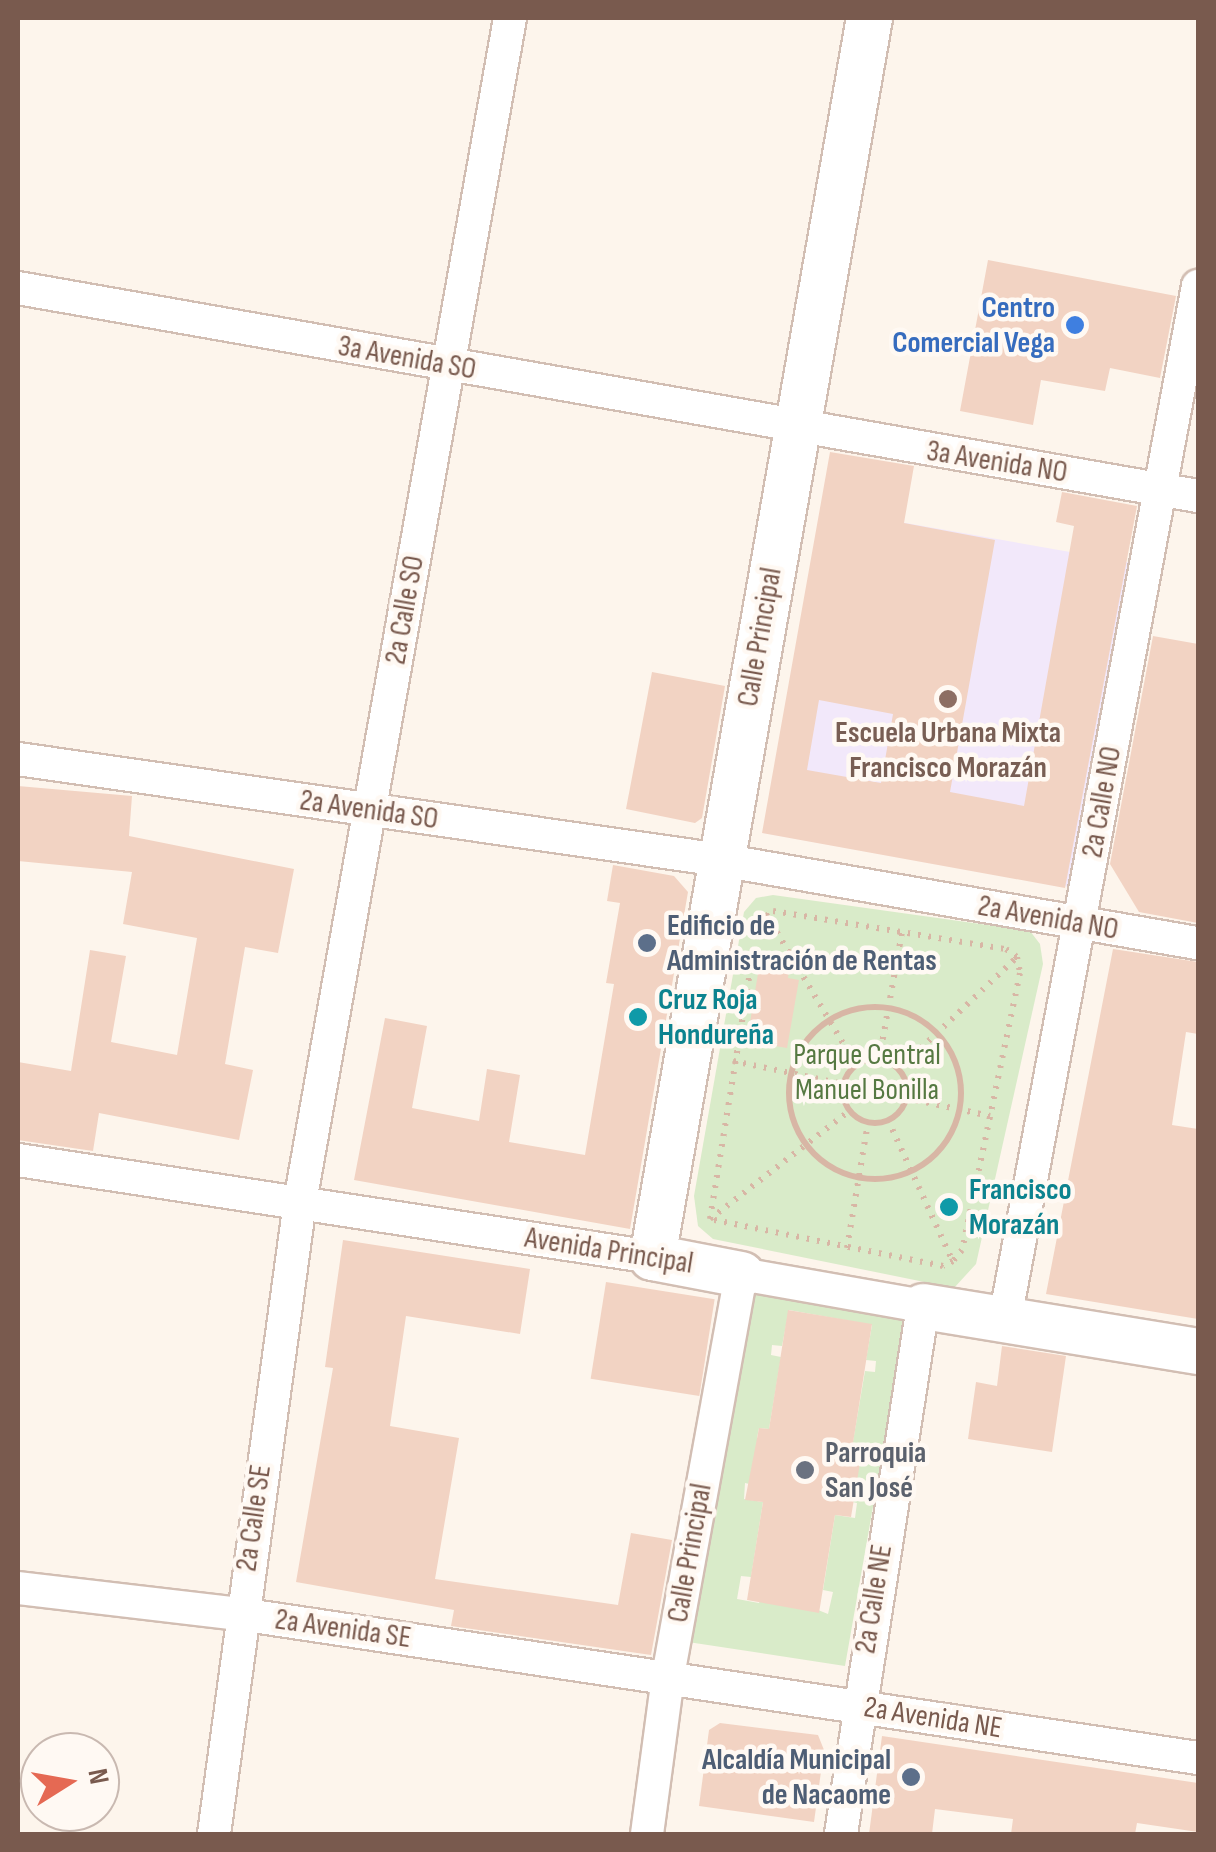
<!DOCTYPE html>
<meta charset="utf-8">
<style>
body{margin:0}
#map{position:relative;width:1216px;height:1852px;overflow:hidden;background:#fdf5ec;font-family:"Sofia Sans Condensed",sans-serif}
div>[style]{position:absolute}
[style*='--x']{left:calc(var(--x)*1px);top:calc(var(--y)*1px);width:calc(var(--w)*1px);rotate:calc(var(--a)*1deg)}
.education>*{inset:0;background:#f2e8fa;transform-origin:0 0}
.green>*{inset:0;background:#d9ebc9}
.building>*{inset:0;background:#f2d3c3;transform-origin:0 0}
.path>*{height:6px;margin-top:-3px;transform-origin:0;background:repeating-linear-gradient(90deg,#d8b6a5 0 2.5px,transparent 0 10.5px)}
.path>.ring{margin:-3px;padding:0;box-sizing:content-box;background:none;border:6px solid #d8b6a5;border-radius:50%}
.roads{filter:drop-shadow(2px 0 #d2beb3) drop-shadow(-2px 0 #d2beb3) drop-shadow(0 2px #d2beb3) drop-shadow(0 -2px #d2beb3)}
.street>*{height:32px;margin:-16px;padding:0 16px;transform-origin:16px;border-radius:16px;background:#fff}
.secondary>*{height:45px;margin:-22.5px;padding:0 22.5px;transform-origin:22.5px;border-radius:22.5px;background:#fff}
.dots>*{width:28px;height:28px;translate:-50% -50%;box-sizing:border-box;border:5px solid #fff9f3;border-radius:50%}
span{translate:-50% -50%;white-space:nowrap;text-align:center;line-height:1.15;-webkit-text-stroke:9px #fff9f3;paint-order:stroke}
.shop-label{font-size:30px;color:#366cbe;font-weight:700}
.right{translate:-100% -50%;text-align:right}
.street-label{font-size:30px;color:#795a4e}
.education-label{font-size:30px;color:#785e54;font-weight:700}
.service-label{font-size:30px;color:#4e5e75;font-weight:700}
.left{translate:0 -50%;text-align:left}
.culture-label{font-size:30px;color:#0d838f;font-weight:700}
.park-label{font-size:30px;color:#567942}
.worship-label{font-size:30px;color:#5b616d;font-weight:700}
.frame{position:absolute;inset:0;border:20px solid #795a4e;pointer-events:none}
.north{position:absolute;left:20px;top:1732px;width:100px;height:100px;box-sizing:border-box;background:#fff9f3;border:2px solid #c9b9b1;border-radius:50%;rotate:79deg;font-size:28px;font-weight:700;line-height:40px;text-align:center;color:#795a4e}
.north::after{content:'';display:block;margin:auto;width:35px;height:45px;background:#e56953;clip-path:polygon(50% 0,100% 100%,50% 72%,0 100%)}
</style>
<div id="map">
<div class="education">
<i style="left:821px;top:508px;width:318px;height:330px;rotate:10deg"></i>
</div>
<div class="green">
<i style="clip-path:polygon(773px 895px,1030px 931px,1040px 944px,1043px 964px,976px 1264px,954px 1288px,713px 1239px,698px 1226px,694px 1196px,744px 912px,756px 898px)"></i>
<i style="clip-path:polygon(evenodd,750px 1287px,906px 1319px,845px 1666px,688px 1642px,750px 1287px,789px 1310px,872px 1325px,866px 1360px,876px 1361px,875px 1372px,865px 1371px,843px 1500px,857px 1503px,855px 1518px,835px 1515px,823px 1590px,833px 1592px,828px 1614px,763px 1588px,759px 1603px,737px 1599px,741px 1576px,751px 1577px,763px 1502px,744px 1499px,745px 1483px,759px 1486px,757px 1438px,759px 1428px,769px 1429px,781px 1357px,771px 1355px,772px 1345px,782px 1346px,789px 1310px)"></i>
</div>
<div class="building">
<i style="clip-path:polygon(988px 260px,1176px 296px,1160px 378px,1110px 368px,1105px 391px,1041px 380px,1033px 425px,960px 411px)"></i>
<i style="clip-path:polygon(evenodd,830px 452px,914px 466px,904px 523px,995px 540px,950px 792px,1024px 806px,1074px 526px,1056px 522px,1062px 492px,1137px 506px,1065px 888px,762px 833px,830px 452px,819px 700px,893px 714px,881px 783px,807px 770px,819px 700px)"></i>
<i style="clip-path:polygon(1153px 636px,1198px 644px,1198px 923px,1139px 912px,1110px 864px)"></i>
<i style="clip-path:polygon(652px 672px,725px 686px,702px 818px,695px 823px,626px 809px)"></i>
<i style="clip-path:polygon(18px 786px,132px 796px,129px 836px,294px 869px,278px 953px,245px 947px,225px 1064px,253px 1070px,239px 1140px,99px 1113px,93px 1151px,18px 1140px,18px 1062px,71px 1071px,90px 950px,126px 956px,111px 1042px,177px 1055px,197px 938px,123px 924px,132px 872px,18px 861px)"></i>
<i style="clip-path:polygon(613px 865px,674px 876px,688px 892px,630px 1229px,354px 1180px,385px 1018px,427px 1026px,412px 1108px,479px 1121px,487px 1069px,520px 1075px,509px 1142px,585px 1155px,614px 984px,606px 983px,620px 903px,607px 901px)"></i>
<i style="clip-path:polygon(1113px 949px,1198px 962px,1198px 1034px,1186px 1032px,1172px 1125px,1198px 1129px,1198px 1319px,1046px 1294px)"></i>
<i style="clip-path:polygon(760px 961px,790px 966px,788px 978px,799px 980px,787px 1048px,747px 1041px)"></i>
<i style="clip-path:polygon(343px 1240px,530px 1269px,520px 1334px,406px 1316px,390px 1426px,459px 1438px,435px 1579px,618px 1605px,631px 1533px,672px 1540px,651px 1655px,451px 1626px,454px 1610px,296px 1582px,333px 1368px,325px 1367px)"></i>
<i style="left:606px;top:1282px;width:110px;height:98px;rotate:9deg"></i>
<i style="clip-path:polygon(788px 1310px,872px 1324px,853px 1443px,863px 1445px,851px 1517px,835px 1515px,819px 1613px,747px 1600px,763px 1502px,745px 1500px,759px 1428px,769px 1429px)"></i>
<i style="clip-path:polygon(1002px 1346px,1066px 1356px,1052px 1452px,968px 1439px,976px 1382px,997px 1386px)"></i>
<i style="clip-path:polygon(720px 1723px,818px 1735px,824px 1750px,814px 1822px,699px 1806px,709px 1730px)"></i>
<i style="clip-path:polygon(882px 1736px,1198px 1783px,1198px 1832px,1137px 1823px,1135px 1834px,1011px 1834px,1013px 1819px,935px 1809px,932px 1834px,869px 1834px)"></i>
</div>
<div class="path">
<i style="--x:773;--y:911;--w:236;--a:9.3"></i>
<i style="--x:1006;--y:949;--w:14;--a:36"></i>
<i style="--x:1017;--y:957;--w:16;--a:79"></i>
<i style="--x:1020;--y:973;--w:283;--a:101.8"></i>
<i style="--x:962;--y:1250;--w:14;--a:129"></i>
<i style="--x:953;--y:1261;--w:11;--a:153"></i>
<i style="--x:943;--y:1266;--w:238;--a:-168.6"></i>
<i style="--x:710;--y:1219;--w:301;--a:-80.8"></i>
<i style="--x:758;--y:922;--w:19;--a:-36"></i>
<i style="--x:766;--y:914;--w:176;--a:59.2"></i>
<i class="ring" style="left:789px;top:1007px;width:166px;height:166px"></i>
<i class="ring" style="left:843px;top:1059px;width:58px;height:58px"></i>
<i style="--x:879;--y:1060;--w:130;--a:-79.8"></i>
<i style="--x:733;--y:1061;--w:112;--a:11.8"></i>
<i style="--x:898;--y:1070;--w:164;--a:-43.5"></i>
<i style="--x:906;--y:1098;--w:86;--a:12.1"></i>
<i style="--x:888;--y:1120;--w:154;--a:65.4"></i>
<i style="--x:710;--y:1219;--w:176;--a:-37.8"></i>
<i style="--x:847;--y:1248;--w:127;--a:-80.5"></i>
</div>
<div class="roads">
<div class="street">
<i style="--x:18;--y:288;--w:1198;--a:10"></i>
<i style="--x:18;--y:759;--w:710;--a:8.18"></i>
<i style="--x:721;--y:860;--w:484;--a:9.9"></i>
<i style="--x:18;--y:1160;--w:641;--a:8.7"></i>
<i style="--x:1005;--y:1319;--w:1051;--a:-79.42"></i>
<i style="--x:18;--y:1588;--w:224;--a:6.7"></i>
<i style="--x:240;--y:1614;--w:969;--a:8.55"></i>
<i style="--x:214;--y:1834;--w:638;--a:-82.25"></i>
<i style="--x:300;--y:1202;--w:1202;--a:-79.94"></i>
<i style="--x:647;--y:1834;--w:159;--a:-82.4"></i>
<i style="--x:668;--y:1676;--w:409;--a:-79.7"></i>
<i style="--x:741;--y:1274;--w:185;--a:10"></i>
<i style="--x:923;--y:1306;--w:534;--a:98.83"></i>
</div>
<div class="secondary">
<i style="--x:741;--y:1274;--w:91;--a:-169.2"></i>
<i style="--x:652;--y:1257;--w:1258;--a:-80.07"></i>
<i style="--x:923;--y:1306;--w:279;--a:9.3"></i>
</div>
</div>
<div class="dots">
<i style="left:1075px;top:325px;background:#3f7fe0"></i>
<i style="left:948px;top:699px;background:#8d6e63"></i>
<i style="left:647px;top:943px;background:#5c6f8a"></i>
<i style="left:638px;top:1017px;background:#0f9aa8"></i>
<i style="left:949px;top:1207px;background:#0f9aa8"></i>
<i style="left:805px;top:1470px;background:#6b7280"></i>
<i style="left:911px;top:1777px;background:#5c6f8a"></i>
</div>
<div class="shop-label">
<span class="right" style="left:1055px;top:325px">Centro<br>Comercial Vega</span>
</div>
<div class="street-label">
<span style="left:407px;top:358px;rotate:10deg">3a Avenida SO</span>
<span style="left:997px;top:462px;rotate:9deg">3a Avenida NO</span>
<span style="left:405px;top:610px;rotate:-80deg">2a Calle SO</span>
<span style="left:760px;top:637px;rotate:-80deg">Calle Principal</span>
<span style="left:1102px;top:802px;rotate:-80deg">2a Calle NO</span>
<span style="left:369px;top:810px;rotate:8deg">2a Avenida SO</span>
<span style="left:1048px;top:918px;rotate:10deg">2a Avenida NO</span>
<span style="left:609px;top:1251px;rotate:9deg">Avenida Principal</span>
<span style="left:254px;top:1518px;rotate:-82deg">2a Calle SE</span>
<span style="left:690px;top:1553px;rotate:-80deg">Calle Principal</span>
<span style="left:874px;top:1599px;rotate:-81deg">2a Calle NE</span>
<span style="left:343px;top:1629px;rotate:8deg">2a Avenida SE</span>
<span style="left:933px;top:1718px;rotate:9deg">2a Avenida NE</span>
</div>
<div class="education-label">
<span style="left:948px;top:750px">Escuela Urbana Mixta<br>Francisco Morazán</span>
</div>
<div class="service-label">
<span class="left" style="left:667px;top:943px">Edificio de<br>Administración de Rentas</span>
<span class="right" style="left:891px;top:1777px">Alcaldía Municipal<br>de Nacaome</span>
</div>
<div class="culture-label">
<span class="left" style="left:658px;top:1017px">Cruz Roja<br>Hondureña</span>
<span class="left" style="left:969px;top:1207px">Francisco<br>Morazán</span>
</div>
<div class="park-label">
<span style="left:867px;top:1072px">Parque Central<br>Manuel Bonilla</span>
</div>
<div class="worship-label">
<span class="left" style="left:825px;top:1470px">Parroquia<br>San José</span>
</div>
<div class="frame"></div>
<div class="north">N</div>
</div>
